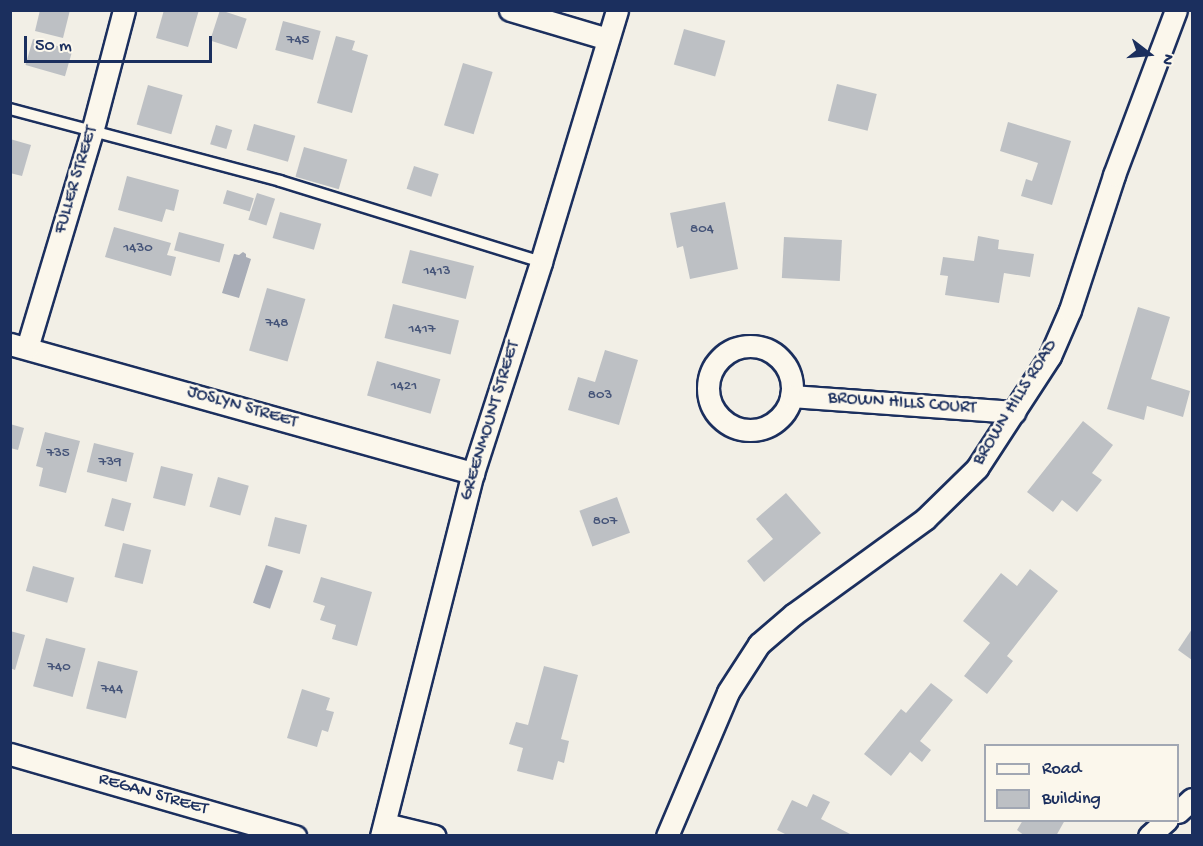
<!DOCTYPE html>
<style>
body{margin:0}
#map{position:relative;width:1203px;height:846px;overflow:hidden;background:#f2efe6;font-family:"Gochi Hand",sans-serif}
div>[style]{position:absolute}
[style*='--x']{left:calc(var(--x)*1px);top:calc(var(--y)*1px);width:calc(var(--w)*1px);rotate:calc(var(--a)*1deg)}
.water>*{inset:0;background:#a9adb7;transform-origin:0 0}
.building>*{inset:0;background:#bdc0c4;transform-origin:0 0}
.roads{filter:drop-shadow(2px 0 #1b2f5e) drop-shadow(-2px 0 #1b2f5e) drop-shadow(0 2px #1b2f5e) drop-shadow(0 -2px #1b2f5e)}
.lane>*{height:10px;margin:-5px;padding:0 5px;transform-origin:5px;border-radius:5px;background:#fbf7ec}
.street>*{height:21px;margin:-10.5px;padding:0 10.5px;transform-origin:10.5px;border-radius:10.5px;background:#fbf7ec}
.street>.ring{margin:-10.5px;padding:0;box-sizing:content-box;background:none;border:21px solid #fbf7ec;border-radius:50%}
span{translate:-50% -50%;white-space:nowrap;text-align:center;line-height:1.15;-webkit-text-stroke:5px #fbf7ec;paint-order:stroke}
.number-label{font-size:15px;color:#445378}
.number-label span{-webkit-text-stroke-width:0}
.street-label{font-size:18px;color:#1b2f5e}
.frame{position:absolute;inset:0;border:12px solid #1b2f5e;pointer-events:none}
.legend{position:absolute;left:984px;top:744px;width:195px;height:78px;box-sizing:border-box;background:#fbf7ec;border:2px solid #a1a7b3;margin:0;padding:8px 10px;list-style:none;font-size:18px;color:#1b2f5e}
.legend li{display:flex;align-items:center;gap:12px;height:30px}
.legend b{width:30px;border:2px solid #a1a7b3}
.north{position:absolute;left:1119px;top:24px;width:60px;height:60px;-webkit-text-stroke:4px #fbf7ec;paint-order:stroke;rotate:106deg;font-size:16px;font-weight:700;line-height:24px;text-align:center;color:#1b2f5e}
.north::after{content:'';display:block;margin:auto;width:21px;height:27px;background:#1b2f5e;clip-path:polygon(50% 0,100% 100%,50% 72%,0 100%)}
.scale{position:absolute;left:24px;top:36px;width:188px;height:27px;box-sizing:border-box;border:3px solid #1b2f5e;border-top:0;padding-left:8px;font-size:18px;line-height:21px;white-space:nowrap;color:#1b2f5e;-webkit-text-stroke:4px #fbf7ec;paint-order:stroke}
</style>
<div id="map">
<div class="water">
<i style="clip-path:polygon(243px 252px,246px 254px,246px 257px,251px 259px,239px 298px,222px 293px,234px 254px,239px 255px)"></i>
<i style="left:266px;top:565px;width:18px;height:40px;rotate:19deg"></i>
</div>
<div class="building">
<i style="clip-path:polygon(40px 10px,70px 10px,63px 38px,35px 31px)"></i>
<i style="clip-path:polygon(164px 10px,199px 10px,188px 47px,156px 38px)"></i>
<i style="left:220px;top:10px;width:28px;height:32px;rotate:18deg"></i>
<i style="left:283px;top:21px;width:39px;height:30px;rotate:15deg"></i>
<i style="left:684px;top:29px;width:43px;height:37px;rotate:16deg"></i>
<i style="clip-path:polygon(336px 36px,355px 41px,352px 50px,368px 55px,352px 113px,317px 103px)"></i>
<i style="left:33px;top:39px;width:41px;height:27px;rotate:16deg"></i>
<i style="left:463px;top:63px;width:31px;height:65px;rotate:17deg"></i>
<i style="left:837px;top:84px;width:41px;height:38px;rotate:14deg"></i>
<i style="left:148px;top:85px;width:36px;height:41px;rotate:16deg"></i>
<i style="clip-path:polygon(1008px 122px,1071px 141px,1052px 205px,1021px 196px,1026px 179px,1032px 181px,1038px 163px,1000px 151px)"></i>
<i style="left:254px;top:124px;width:43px;height:27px;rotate:16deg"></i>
<i style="left:216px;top:125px;width:17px;height:20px;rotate:17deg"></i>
<i style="clip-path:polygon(10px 139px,31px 145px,22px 176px,10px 173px)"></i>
<i style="left:304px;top:147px;width:45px;height:31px;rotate:16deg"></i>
<i style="left:414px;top:166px;width:26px;height:24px;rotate:18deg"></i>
<i style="clip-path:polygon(127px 176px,179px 190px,174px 211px,166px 209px,162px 222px,118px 210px)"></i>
<i style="left:227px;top:190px;width:28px;height:14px;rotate:17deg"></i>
<i style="left:257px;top:193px;width:19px;height:28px;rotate:18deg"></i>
<i style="clip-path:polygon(725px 202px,738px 269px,690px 279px,683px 246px,677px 248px,670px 213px)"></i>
<i style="left:280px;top:212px;width:43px;height:27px;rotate:16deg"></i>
<i style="clip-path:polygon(114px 227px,171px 243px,167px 255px,176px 257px,171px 276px,105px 257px)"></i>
<i style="left:179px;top:232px;width:47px;height:19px;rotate:15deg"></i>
<i style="clip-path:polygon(978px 236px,999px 240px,998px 249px,1034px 254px,1030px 277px,1004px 273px,999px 303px,945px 295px,948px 276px,940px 275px,943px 257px,974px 261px)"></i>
<i style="left:784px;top:237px;width:58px;height:41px;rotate:3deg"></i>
<i style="left:410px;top:250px;width:66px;height:34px;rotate:14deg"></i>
<i style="left:267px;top:288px;width:40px;height:65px;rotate:16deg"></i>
<i style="left:393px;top:304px;width:68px;height:35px;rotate:14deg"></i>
<i style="clip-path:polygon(1138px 307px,1170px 317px,1151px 379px,1190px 391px,1183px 417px,1147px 406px,1144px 420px,1107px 409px)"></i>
<i style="clip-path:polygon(605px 350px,638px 360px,619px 425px,568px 410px,578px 377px,595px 382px)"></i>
<i style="left:377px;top:361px;width:66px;height:36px;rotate:16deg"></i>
<i style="clip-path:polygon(1083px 421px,1113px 445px,1092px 473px,1102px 480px,1077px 512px,1062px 500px,1053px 512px,1027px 492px)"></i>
<i style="clip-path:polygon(10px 424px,24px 428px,18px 450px,10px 448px)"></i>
<i style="clip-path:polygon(45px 432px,80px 441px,66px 493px,39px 486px,43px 468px,36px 466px)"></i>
<i style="left:94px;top:443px;width:41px;height:30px;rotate:14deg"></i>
<i style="left:161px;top:466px;width:33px;height:33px;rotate:14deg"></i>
<i style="left:218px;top:477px;width:32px;height:31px;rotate:16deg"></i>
<i style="clip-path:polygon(786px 493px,821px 533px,764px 582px,747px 561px,773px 539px,756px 519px)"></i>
<i style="left:617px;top:497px;width:38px;height:40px;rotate:70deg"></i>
<i style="left:112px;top:498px;width:20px;height:29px;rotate:15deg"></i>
<i style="left:275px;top:517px;width:33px;height:30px;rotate:14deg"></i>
<i style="left:123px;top:543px;width:29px;height:35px;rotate:14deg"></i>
<i style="left:33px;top:566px;width:43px;height:26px;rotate:16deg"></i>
<i style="clip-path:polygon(1030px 569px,1058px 591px,1007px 656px,1013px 661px,987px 694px,964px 676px,990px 643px,963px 621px,1001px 573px,1017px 586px)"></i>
<i style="clip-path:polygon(321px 577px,372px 592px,357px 646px,332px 639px,336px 625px,320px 620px,325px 606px,313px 602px)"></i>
<i style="clip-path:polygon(1192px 629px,1192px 660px,1178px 650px)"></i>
<i style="clip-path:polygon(10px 631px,25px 635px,15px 670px,10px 668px)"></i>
<i style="left:46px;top:638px;width:41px;height:50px;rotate:15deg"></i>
<i style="left:98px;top:661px;width:41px;height:49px;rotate:14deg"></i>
<i style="clip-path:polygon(544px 666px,578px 675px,561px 739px,569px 741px,564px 763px,558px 761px,553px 780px,517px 771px,523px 748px,509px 744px,516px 722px,528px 725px)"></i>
<i style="clip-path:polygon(931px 683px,953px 700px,920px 741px,931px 750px,922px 762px,910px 752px,891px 776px,864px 754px,901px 709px,906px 713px)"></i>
<i style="clip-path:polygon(302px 689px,330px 698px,326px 710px,334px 712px,328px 732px,322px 730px,317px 747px,287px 738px)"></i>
<i style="clip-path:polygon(813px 794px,830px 802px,821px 819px,854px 836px,789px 836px,777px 830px,792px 800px,807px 807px)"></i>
<i style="clip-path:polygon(1023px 820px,1065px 820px,1056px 836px,1025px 836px,1017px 830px)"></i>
</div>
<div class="roads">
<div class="lane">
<i style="--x:10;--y:109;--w:279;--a:14.9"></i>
<i style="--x:280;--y:181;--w:273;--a:17.2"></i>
</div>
<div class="street">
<i style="--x:510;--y:10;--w:102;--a:16.5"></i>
<i style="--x:10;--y:344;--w:481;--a:15.6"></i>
<i class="ring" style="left:708px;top:346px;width:63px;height:63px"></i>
<i style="--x:27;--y:348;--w:226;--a:-73.3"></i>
<i style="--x:92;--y:132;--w:126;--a:-75.3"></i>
<i style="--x:791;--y:396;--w:224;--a:4.1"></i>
<i style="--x:10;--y:754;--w:297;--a:16.1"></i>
<i style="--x:1178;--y:812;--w:19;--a:-43"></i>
<i style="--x:385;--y:824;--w:51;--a:13.5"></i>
<i style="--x:381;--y:836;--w:374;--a:-75.8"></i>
<i style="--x:473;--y:473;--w:222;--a:-72.1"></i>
<i style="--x:541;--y:262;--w:263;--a:-73.2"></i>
<i style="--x:667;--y:836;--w:156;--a:-67"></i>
<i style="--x:728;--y:692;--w:57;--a:-57.1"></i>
<i style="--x:759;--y:644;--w:46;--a:-40.6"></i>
<i style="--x:794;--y:614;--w:162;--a:-35.9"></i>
<i style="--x:925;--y:519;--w:73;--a:-44.4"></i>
<i style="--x:977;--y:468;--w:134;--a:-56.9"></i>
<i style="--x:1050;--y:356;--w:50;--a:-66.5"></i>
<i style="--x:1070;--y:310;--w:142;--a:-71.9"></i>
<i style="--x:1114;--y:175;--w:176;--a:-69.4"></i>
<i style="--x:1149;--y:836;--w:24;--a:-42"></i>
</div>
</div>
<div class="number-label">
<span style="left:298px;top:41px">745</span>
<span style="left:702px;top:230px">804</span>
<span style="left:138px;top:249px">1430</span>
<span style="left:437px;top:272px">1413</span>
<span style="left:277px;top:324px">748</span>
<span style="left:422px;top:330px">1417</span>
<span style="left:404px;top:387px">1421</span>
<span style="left:600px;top:396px">803</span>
<span style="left:58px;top:454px">735</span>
<span style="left:110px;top:463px">739</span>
<span style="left:605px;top:522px">807</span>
<span style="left:59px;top:668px">740</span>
<span style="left:112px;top:690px">744</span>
</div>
<div class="street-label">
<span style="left:77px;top:180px;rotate:-73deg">FULLER STREET</span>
<span style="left:1016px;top:403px;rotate:-58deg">BROWN HILLS ROAD</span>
<span style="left:902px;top:404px;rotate:4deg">BROWN HILLS COURT</span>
<span style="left:242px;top:408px;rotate:16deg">JOSLYN STREET</span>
<span style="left:491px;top:421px;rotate:-73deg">GREENMOUNT STREET</span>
<span style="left:153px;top:795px;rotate:16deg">REGAN STREET</span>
</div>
<div class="frame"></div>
<ul class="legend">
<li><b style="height:8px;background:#fbf7ec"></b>Road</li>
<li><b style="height:16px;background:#bdc0c4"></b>Building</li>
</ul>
<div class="north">N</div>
<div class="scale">50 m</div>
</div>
